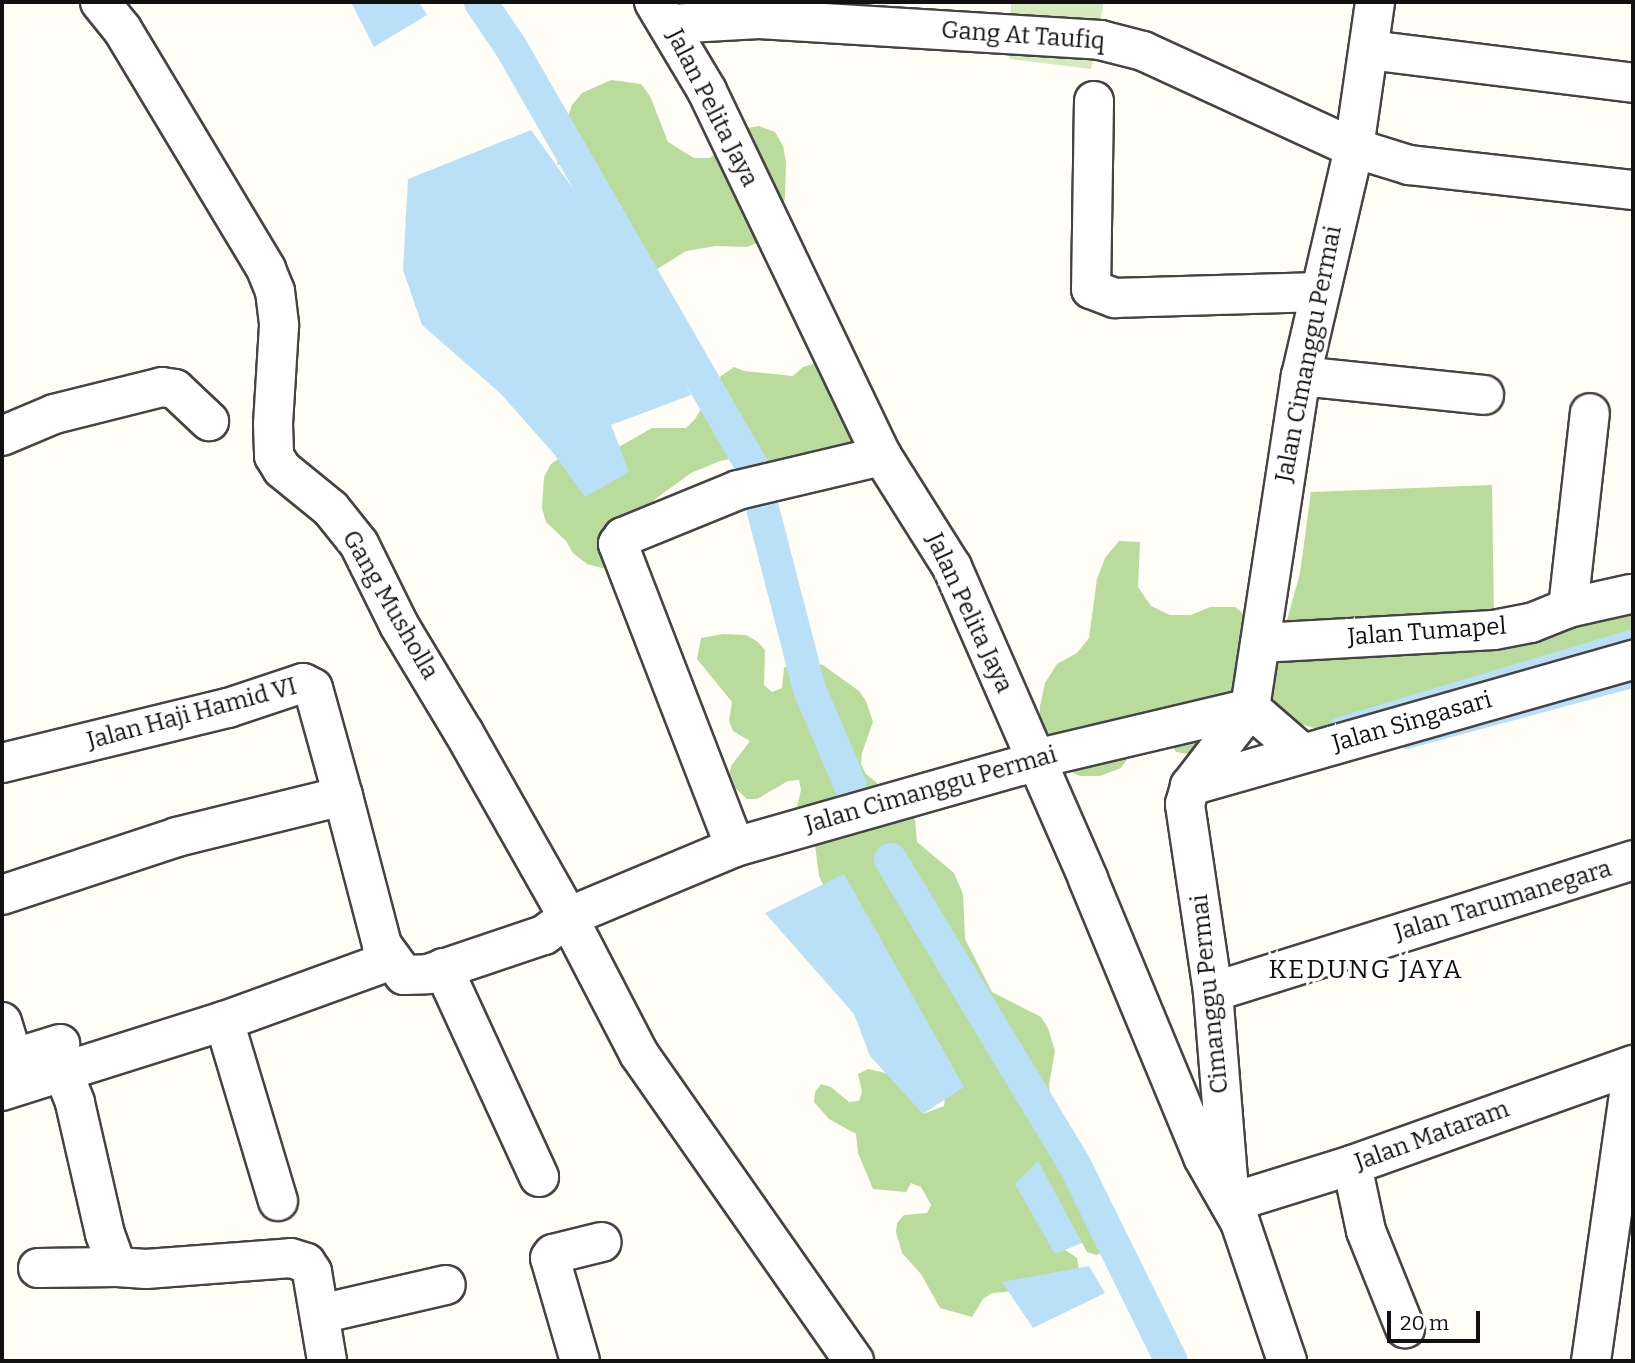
<!DOCTYPE html>
<style>
body{margin:0}
#map{position:relative;width:1635px;height:1363px;overflow:hidden;background:#fffdf5;font-family:Bitter,serif}
div>[style]{position:absolute}
[style*='--x']{left:calc(var(--x)*1px);top:calc(var(--y)*1px);width:calc(var(--w)*1px);rotate:calc(var(--a)*1deg)}
.green>*{inset:0;background:#d5ebbd}
.forest>*{inset:0;background:#b9dc9c}
.water>*{inset:0;background:#b9e0f7}
.stream>*{height:10px;margin:-5px;padding:0 5px;transform-origin:5px;border-radius:5px;background:#b9e0f7}
.canal>*{height:33px;margin:-16.5px;padding:0 16.5px;transform-origin:16.5px;border-radius:16.5px;background:#b9e0f7}
.roads{filter:drop-shadow(2px 0 #444) drop-shadow(-2px 0 #444) drop-shadow(0 2px #444) drop-shadow(0 -2px #444)}
.minor>*{height:38px;margin:-19px;padding:0 19px;transform-origin:19px;border-radius:19px;background:#fff}
span{translate:-50% -50%;white-space:nowrap;text-align:center;line-height:1.15;-webkit-text-stroke:7px #fff;paint-order:stroke}
.street-label{font-size:24px;color:#111}
.neighbourhood-label{font-size:26px;color:#111;letter-spacing:2px}
.frame{position:absolute;inset:0;border:4px solid #111;pointer-events:none}
.scale{position:absolute;left:1387px;top:1311px;width:93px;height:32px;box-sizing:border-box;border:4px solid #111;border-top:0;padding-left:9px;font-size:21px;line-height:24px;white-space:nowrap;color:#111;-webkit-text-stroke:5px #fff;paint-order:stroke}
</style>
<div id="map">
<div class="green">
<i style="clip-path:polygon(1011px 2px,1104px 2px,1091px 69px,1010px 59px)"></i>
</div>
<div class="forest">
<i style="clip-path:polygon(611px 80px,641px 84px,650px 96px,668px 142px,694px 158px,710px 158px,743px 129px,759px 126px,775px 132px,783px 146px,786px 162px,785px 198px,780px 214px,764px 240px,747px 247px,716px 246px,686px 251px,651px 273px,626px 282px,590px 230px,596px 216px,595px 190px,584px 182px,568px 161px,557px 165px,563px 130px,572px 105px,582px 93px)"></i>
<i style="clip-path:polygon(820px 362px,871px 445px,770px 466px,749px 455px,720px 461px,691px 473px,654px 500px,651px 514px,618px 567px,602px 568px,587px 564px,573px 553px,566px 541px,546px 522px,542px 508px,544px 477px,551px 464px,564px 455px,610px 452px,652px 428px,686px 428px,695px 419px,721px 376px,734px 367px,744px 371px,793px 376px,803px 367px)"></i>
<i style="clip-path:polygon(1492px 485px,1494px 621px,1287px 620px,1300px 573px,1311px 492px)"></i>
<i style="clip-path:polygon(1119px 541px,1140px 542px,1138px 587px,1151px 606px,1170px 615px,1191px 615px,1210px 607px,1235px 607px,1252px 620px,1482px 650px,1525px 644px,1633px 606px,1633px 669px,1324px 731px,1284px 719px,1265px 718px,1224px 760px,1176px 752px,1165px 735px,1134px 749px,1121px 768px,1100px 776px,1080px 776px,1061px 767px,1039px 730px,1040px 706px,1045px 683px,1057px 664px,1077px 653px,1089px 638px,1097px 579px,1105px 558px)"></i>
<i style="clip-path:polygon(723px 634px,746px 635px,758px 642px,765px 650px,764px 685px,772px 692px,782px 688px,784px 668px,801px 659px,823px 665px,859px 691px,866px 701px,873px 722px,862px 753px,861px 764px,866px 774px,909px 810px,915px 820px,917px 842px,954px 873px,963px 894px,965px 939px,992px 992px,1041px 1017px,1048px 1028px,1055px 1051px,1049px 1085px,1052px 1108px,1068px 1142px,1078px 1146px,1086px 1156px,1087px 1193px,1109px 1230px,1106px 1251px,1096px 1255px,1087px 1252px,1082px 1243px,1058px 1245px,1077px 1258px,1079px 1269px,1016px 1291px,992px 1293px,983px 1299px,972px 1317px,940px 1308px,921px 1274px,902px 1253px,896px 1232px,897px 1223px,904px 1215px,927px 1213px,931px 1205px,921px 1187px,911px 1183px,906px 1192px,873px 1189px,858px 1153px,856px 1134px,829px 1119px,814px 1102px,815px 1092px,821px 1084px,831px 1087px,849px 1102px,859px 1101px,862px 1092px,858px 1074px,868px 1069px,890px 1074px,923px 1114px,944px 1106px,945px 1097px,828px 895px,819px 876px,815px 845px,809px 839px,796px 811px,801px 790px,799px 780px,788px 781px,757px 799px,747px 799px,733px 786px,729px 776px,731px 766px,750px 741px,733px 731px,729px 721px,732px 702px,697px 659px,701px 638px)"></i>
</div>
<div class="water">
<i style="clip-path:polygon(351px 2px,419px 2px,427px 15px,374px 47px)"></i>
<i style="clip-path:polygon(531px 130px,626px 262px,691px 395px,611px 425px,629px 472px,585px 497px,554px 454px,500px 393px,422px 325px,403px 270px,408px 179px)"></i>
<i style="clip-path:polygon(844px 874px,964px 1087px,923px 1114px,870px 1056px,854px 1014px,765px 913px)"></i>
<i style="clip-path:polygon(1038px 1161px,1082px 1243px,1055px 1254px,1015px 1184px)"></i>
<i style="clip-path:polygon(1089px 1266px,1105px 1293px,1033px 1328px,1002px 1282px)"></i>
</div>
<div class="stream">
<i style="--x:1336;--y:723;--w:310;--a:-16.7"></i>
<i style="--x:1407;--y:744;--w:234;--a:-15.1"></i>
</div>
<div class="canal">
<i style="--x:480;--y:2;--w:53;--a:55.7"></i>
<i style="--x:510;--y:46;--w:483;--a:60.1"></i>
<i style="--x:751;--y:465;--w:231;--a:75.5"></i>
<i style="--x:809;--y:689;--w:104;--a:66.9"></i>
<i style="--x:890;--y:859;--w:358;--a:58.9"></i>
<i style="--x:1075;--y:1166;--w:217;--a:63.8"></i>
</div>
<div class="roads">
<div class="minor">
<i style="--x:100;--y:2;--w:35;--a:51"></i>
<i style="--x:122;--y:29;--w:280;--a:59"></i>
<i style="--x:266;--y:269;--w:24;--a:68"></i>
<i style="--x:275;--y:291;--w:35;--a:83"></i>
<i style="--x:279;--y:326;--w:98;--a:93.5"></i>
<i style="--x:273;--y:424;--w:32;--a:88"></i>
<i style="--x:274;--y:456;--w:15;--a:58"></i>
<i style="--x:282;--y:469;--w:63;--a:39.2"></i>
<i style="--x:331;--y:509;--w:45;--a:51.3"></i>
<i style="--x:359;--y:544;--w:90;--a:63.7"></i>
<i style="--x:399;--y:625;--w:126;--a:59"></i>
<i style="--x:464;--y:733;--w:211;--a:60.5"></i>
<i style="--x:568;--y:917;--w:154;--a:62.6"></i>
<i style="--x:639;--y:1054;--w:375;--a:55"></i>
<i style="--x:654;--y:2;--w:104;--a:59.2"></i>
<i style="--x:707;--y:91;--w:405;--a:64.4"></i>
<i style="--x:882;--y:456;--w:131;--a:57.8"></i>
<i style="--x:952;--y:567;--w:340;--a:66.4"></i>
<i style="--x:1088;--y:879;--w:301;--a:67.5"></i>
<i style="--x:1203;--y:1157;--w:75;--a:60.4"></i>
<i style="--x:1240;--y:1222;--w:147;--a:71.3"></i>
<i style="--x:670;--y:24;--w:89;--a:-3.2"></i>
<i style="--x:759;--y:19;--w:342;--a:3.5"></i>
<i style="--x:1100;--y:40;--w:44;--a:14.3"></i>
<i style="--x:1143;--y:51;--w:232;--a:24.7"></i>
<i style="--x:1354;--y:148;--w:58;--a:17.2"></i>
<i style="--x:1409;--y:165;--w:225;--a:6.4"></i>
<i style="--x:1369;--y:50;--w:266;--a:7.1"></i>
<i style="--x:1094;--y:101;--w:188;--a:90.9"></i>
<i style="--x:1091;--y:289;--w:26;--a:21"></i>
<i style="--x:1115;--y:298;--w:204;--a:-1.7"></i>
<i style="--x:1301;--y:376;--w:184;--a:5.9"></i>
<i style="--x:2;--y:436;--w:56;--a:-22.9"></i>
<i style="--x:54;--y:414;--w:111;--a:-14"></i>
<i style="--x:162;--y:387;--w:13;--a:9"></i>
<i style="--x:175;--y:389;--w:47;--a:43.3"></i>
<i style="--x:1568;--y:608;--w:196;--a:-83.6"></i>
<i style="--x:1260;--y:643;--w:234;--a:-3.2"></i>
<i style="--x:1494;--y:630;--w:38;--a:-11"></i>
<i style="--x:1531;--y:623;--w:40;--a:-22"></i>
<i style="--x:1568;--y:608;--w:64;--a:-12.7"></i>
<i style="--x:1302;--y:753;--w:69;--a:-139.1"></i>
<i style="--x:1250;--y:708;--w:336;--a:-81.3"></i>
<i style="--x:1301;--y:376;--w:234;--a:-76.9"></i>
<i style="--x:1354;--y:148;--w:148;--a:-81.8"></i>
<i style="--x:2;--y:763;--w:233;--a:-13.7"></i>
<i style="--x:228;--y:708;--w:79;--a:-18.4"></i>
<i style="--x:303;--y:683;--w:11;--a:27"></i>
<i style="--x:313;--y:688;--w:112;--a:74.5"></i>
<i style="--x:1190;--y:786;--w:461;--a:-15.9"></i>
<i style="--x:735;--y:847;--w:325;--a:-111.1"></i>
<i style="--x:618;--y:544;--w:9;--a:-54"></i>
<i style="--x:623;--y:537;--w:124;--a:-22.2"></i>
<i style="--x:738;--y:490;--w:148;--a:-13.3"></i>
<i style="--x:2;--y:895;--w:184;--a:-18.3"></i>
<i style="--x:177;--y:837;--w:171;--a:-13.9"></i>
<i style="--x:343;--y:796;--w:154;--a:75.3"></i>
<i style="--x:382;--y:945;--w:37;--a:54"></i>
<i style="--x:404;--y:975;--w:24;--a:-2"></i>
<i style="--x:428;--y:974;--w:122;--a:-18.6"></i>
<i style="--x:544;--y:935;--w:30;--a:-37"></i>
<i style="--x:568;--y:917;--w:181;--a:-22.7"></i>
<i style="--x:735;--y:847;--w:296;--a:-15.9"></i>
<i style="--x:1020;--y:766;--w:17;--a:-25"></i>
<i style="--x:1035;--y:759;--w:221;--a:-13.3"></i>
<i style="--x:443;--y:968;--w:230;--a:65.3"></i>
<i style="--x:1213;--y:992;--w:440;--a:-17.4"></i>
<i style="--x:224;--y:1021;--w:188;--a:73.3"></i>
<i style="--x:2;--y:1022;--w:38;--a:73"></i>
<i style="--x:2;--y:1062;--w:61;--a:-17.2"></i>
<i style="--x:62;--y:1070;--w:35;--a:68"></i>
<i style="--x:75;--y:1103;--w:134;--a:77.1"></i>
<i style="--x:105;--y:1234;--w:35;--a:70"></i>
<i style="--x:117;--y:1267;--w:29;--a:4"></i>
<i style="--x:146;--y:1269;--w:145;--a:-4.3"></i>
<i style="--x:291;--y:1258;--w:16;--a:18"></i>
<i style="--x:306;--y:1263;--w:11;--a:56"></i>
<i style="--x:312;--y:1272;--w:90;--a:80.4"></i>
<i style="--x:2;--y:1091;--w:233;--a:-17.5"></i>
<i style="--x:224;--y:1021;--w:179;--a:-20"></i>
<i style="--x:1352;--y:1165;--w:67;--a:78"></i>
<i style="--x:1366;--y:1231;--w:105;--a:68.1"></i>
<i style="--x:1229;--y:1191;--w:200;--a:-94.6"></i>
<i style="--x:1213;--y:992;--w:190;--a:-98.5"></i>
<i style="--x:1185;--y:804;--w:19;--a:-74"></i>
<i style="--x:1190;--y:786;--w:98;--a:-52.4"></i>
<i style="--x:1230;--y:1203;--w:128;--a:-17.3"></i>
<i style="--x:1352;--y:1165;--w:298;--a:-19.6"></i>
<i style="--x:38;--y:1268;--w:79;--a:-0.7"></i>
<i style="--x:320;--y:1314;--w:129;--a:-13"></i>
<i style="--x:580;--y:1361;--w:107;--a:-106.2"></i>
<i style="--x:550;--y:1258;--w:5;--a:-53"></i>
<i style="--x:553;--y:1254;--w:50;--a:-13.8"></i>
<i style="--x:1591;--y:1361;--w:298;--a:-81.9"></i>
</div>
</div>
<div class="street-label">
<span style="left:1023px;top:36px;rotate:4deg">Gang At Taufiq</span>
<span style="left:712px;top:108px;rotate:63deg">Jalan Pelita Jaya</span>
<span style="left:1309px;top:354px;rotate:-79deg">Jalan Cimanggu Permai</span>
<span style="left:390px;top:605px;rotate:60deg">Gang Musholla</span>
<span style="left:969px;top:613px;rotate:65deg">Jalan Pelita Jaya</span>
<span style="left:1427px;top:632px;rotate:-4deg">Jalan Tumapel</span>
<span style="left:192px;top:714px;rotate:-15deg">Jalan Haji Hamid VI</span>
<span style="left:1412px;top:722px;rotate:-16deg">Jalan Singasari</span>
<span style="left:931px;top:790px;rotate:-16deg">Jalan Cimanggu Permai</span>
<span style="left:1503px;top:901px;rotate:-17deg">Jalan Tarumanegara</span>
<span style="left:1210px;top:994px;rotate:-96deg">Cimanggu Permai</span>
<span style="left:1432px;top:1136px;rotate:-20deg">Jalan Mataram</span>
</div>
<div class="neighbourhood-label">
<span style="left:1366px;top:970px">KEDUNG JAYA</span>
</div>
<div class="frame"></div>
<div class="scale">20 m</div>
</div>
